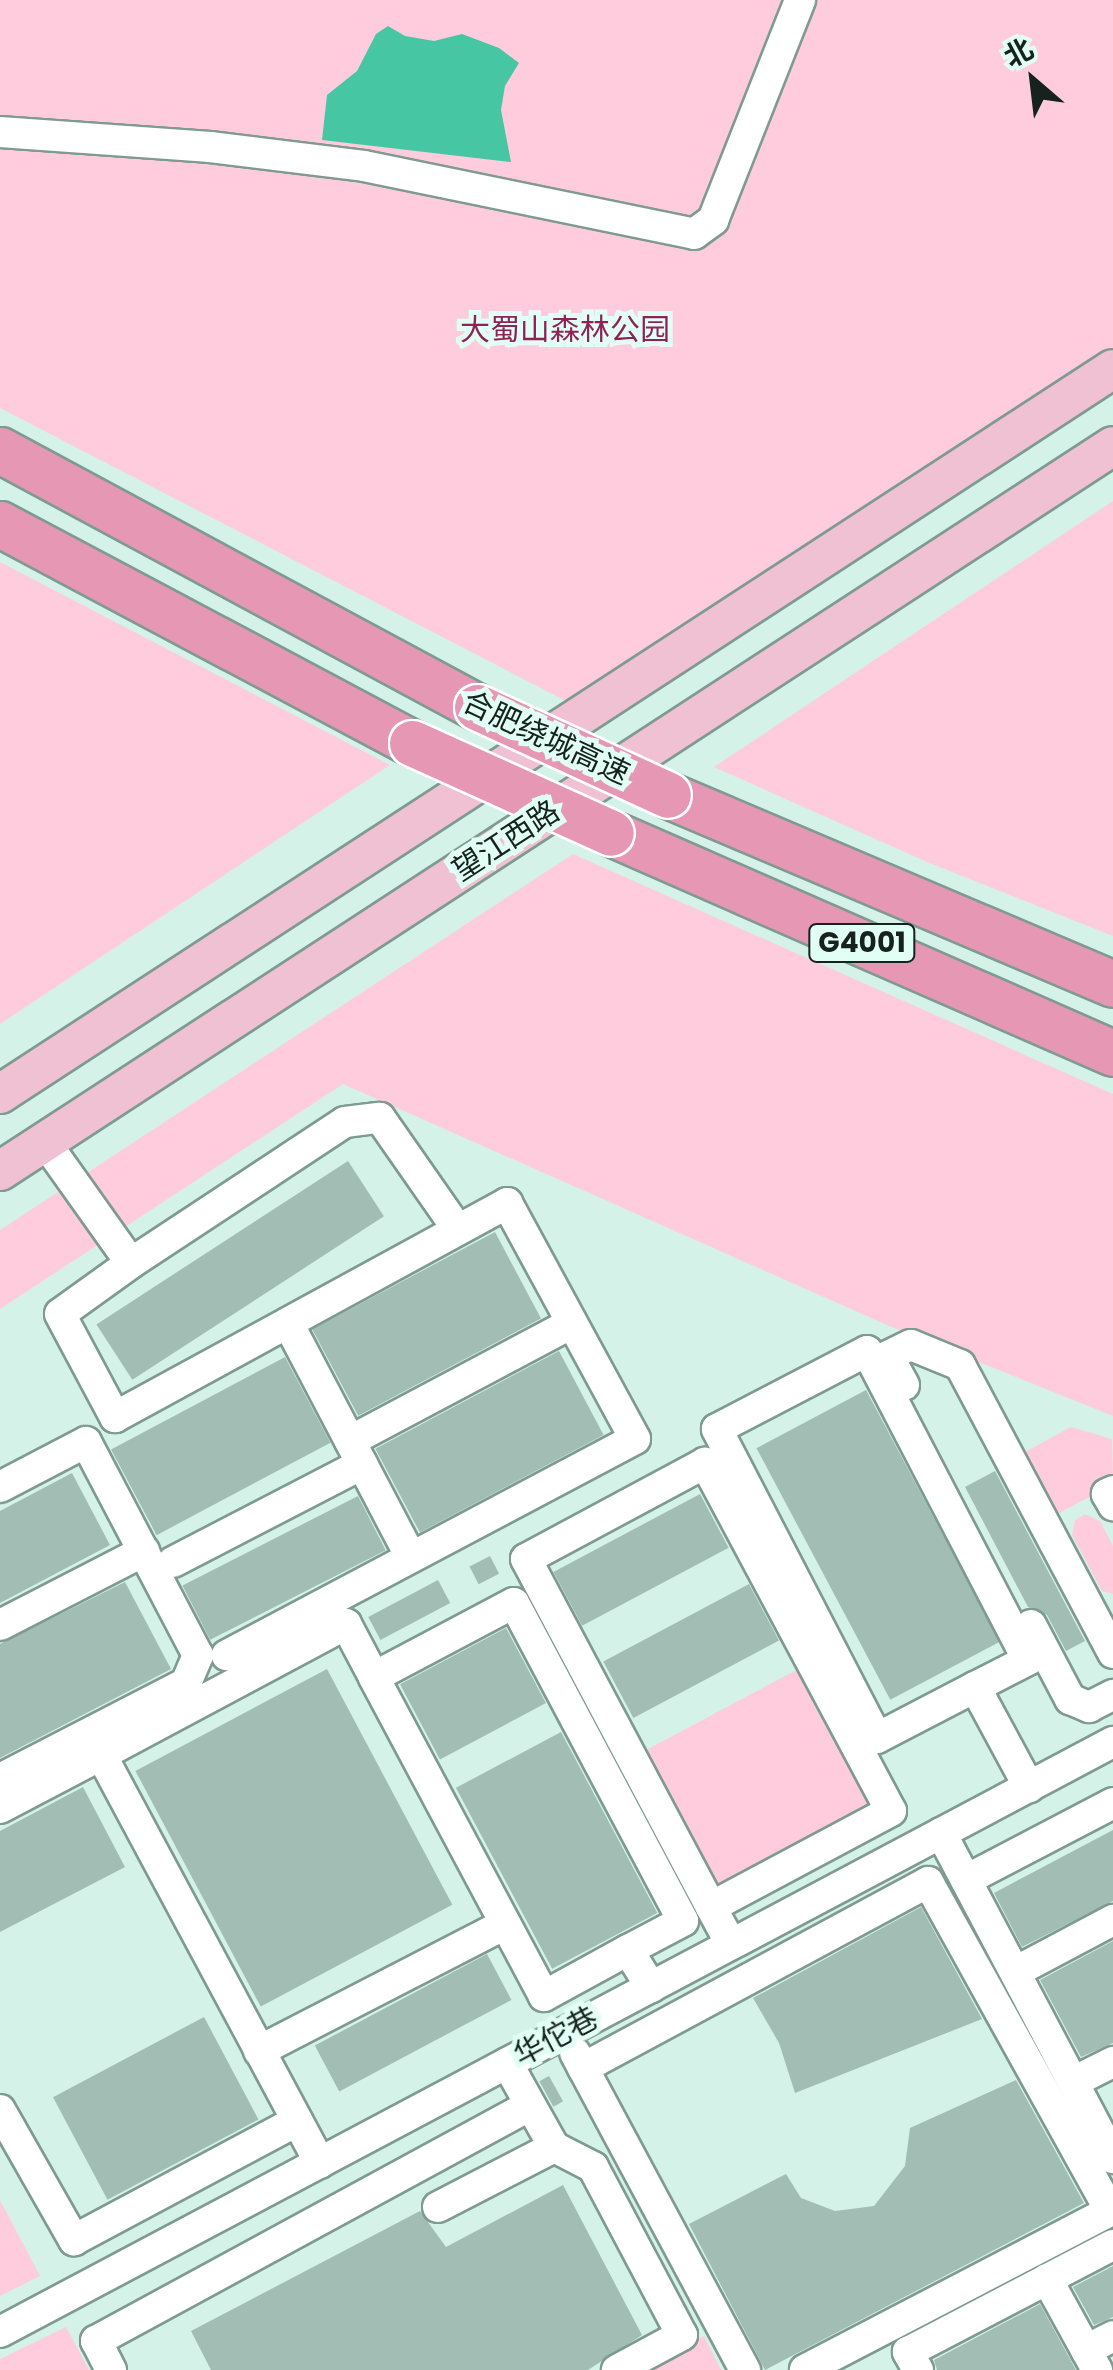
<!DOCTYPE html>
<meta charset="utf-8">
<style>
body{margin:0}
#map{position:relative;width:1113px;height:2370px;overflow:hidden;background:#d4f2e7;font-family:Poppins,"Noto Sans SC",sans-serif}
div>[style]{position:absolute}
[style*='--x']{left:calc(var(--x)*1px);top:calc(var(--y)*1px);width:calc(var(--w)*1px);rotate:calc(var(--a)*1deg)}
.green>*{inset:0;background:#feccdd;transform-origin:0 0}
.water>*{inset:0;background:#47c6a3}
.building>*{inset:0;background:#a2beb4;transform-origin:0 0}
.roads{filter:drop-shadow(2px 0 #7f9a90) drop-shadow(-2px 0 #7f9a90) drop-shadow(0 2px #7f9a90) drop-shadow(0 -2px #7f9a90)}
.minor>*{height:30px;margin:-15px;padding:0 15px;transform-origin:15px;border-radius:15px;background:#fff}
.major>*{height:38px;margin:-19px;padding:0 19px;transform-origin:19px;border-radius:19px;background:#f0c1d2}
.highway>*{height:45px;margin:-22.5px;padding:0 22.5px;transform-origin:22.5px;border-radius:22.5px;background:#e697b4}
.bridges{filter:drop-shadow(2px 0 #fff) drop-shadow(-2px 0 #fff) drop-shadow(0 2px #fff) drop-shadow(0 -2px #fff)}
.highway-bridge>*{height:45px;margin:-22.5px;padding:0 22.5px;transform-origin:22.5px;border-radius:22.5px;background:#e697b4}
span{translate:-50% -50%;white-space:nowrap;text-align:center;line-height:1.15;-webkit-text-stroke:10px #e1fff4;paint-order:stroke}
.shield-label span{padding:2px 8px;background:#e1fff4;border:2px solid;border-radius:8px;-webkit-text-stroke-width:0}
.shield-label{font-size:28px;color:#17221e;font-weight:700}
.park-label{font-size:30px;color:#902257}
.street-label{font-size:30px;color:#17221e}
.north{position:absolute;left:983px;top:30px;width:100px;height:100px;-webkit-text-stroke:8px #e1fff4;paint-order:stroke;rotate:332deg;font-size:28px;font-weight:700;line-height:40px;text-align:center;color:#17221e}
.north::after{content:'';display:block;margin:auto;width:35px;height:45px;background:#17221e;clip-path:polygon(50% 0,100% 100%,50% 72%,0 100%)}
</style>
<div id="map">
<div class="green">
<i style="clip-path:polygon(0 0,1113px 0,1113px 369px,587px 712px,0 408px)"></i>
<i style="clip-path:polygon(1113px 501px,1113px 936px,927px 862px,714px 767px)"></i>
<i style="clip-path:polygon(0 562px,390px 765px,0 1024px)"></i>
<i style="clip-path:polygon(573px 854px,1113px 1094px,1113px 1416px,887px 1325px,343px 1084px,0 1309px,0 1230px)"></i>
<i style="clip-path:polygon(1071px 1427px,1112px 1439px,1113px 1484px,1054px 1516px,1021px 1454px)"></i>
<i style="clip-path:polygon(1085px 1514px,1100px 1521px,1113px 1546px,1113px 1594px,1102px 1591px,1072px 1535px,1075px 1520px)"></i>
<i style="left:804px;top:1666px;width:156px;height:183px;rotate:62deg"></i>
<i style="clip-path:polygon(0 2200px,40px 2276px,0 2296px)"></i>
<i style="clip-path:polygon(66px 2327px,89px 2370px,0 2370px,0 2359px)"></i>
<i style="clip-path:polygon(704px 2336px,721px 2370px,641px 2370px)"></i>
</div>
<div class="water">
<i style="clip-path:polygon(388px 26px,405px 36px,434px 41px,462px 34px,499px 48px,519px 63px,505px 86px,501px 110px,511px 162px,322px 140px,327px 95px,357px 71px,376px 34px)"></i>
</div>
<div class="building">
<i style="left:348px;top:1161px;width:66px;height:300px;rotate:57deg"></i>
<i style="left:495px;top:1232px;width:98px;height:207px;rotate:62deg"></i>
<i style="left:559px;top:1351px;width:95px;height:208px;rotate:62deg"></i>
<i style="left:285px;top:1357px;width:97px;height:197px;rotate:62deg"></i>
<i style="left:866px;top:1390px;width:285px;height:124px;rotate:62deg"></i>
<i style="clip-path:polygon(995px 1471px,1085px 1641px,1066px 1651px,1047px 1615px,1028px 1607px,965px 1487px)"></i>
<i style="clip-path:polygon(72px 1473px,110px 1545px,0 1603px,0 1511px)"></i>
<i style="left:700px;top:1494px;width:61px;height:166px;rotate:62deg"></i>
<i style="left:358px;top:1496px;width:61px;height:197px;rotate:63deg"></i>
<i style="left:490px;top:1556px;width:20px;height:23px;rotate:63deg"></i>
<i style="left:438px;top:1580px;width:26px;height:79px;rotate:62deg"></i>
<i style="clip-path:polygon(125px 1582px,171px 1669px,0 1758px,0 1644px)"></i>
<i style="left:749px;top:1584px;width:64px;height:165px;rotate:62deg"></i>
<i style="left:506px;top:1628px;width:85px;height:120px;rotate:62deg"></i>
<i style="left:327px;top:1669px;width:267px;height:217px;rotate:62deg"></i>
<i style="left:561px;top:1732px;width:205px;height:119px;rotate:62deg"></i>
<i style="clip-path:polygon(83px 1787px,125px 1867px,0 1932px,0 1831px)"></i>
<i style="clip-path:polygon(1113px 1830px,1113px 1901px,1022px 1947px,994px 1893px)"></i>
<i style="clip-path:polygon(921px 1907px,982px 2019px,795px 2093px,779px 2043px,753px 1998px)"></i>
<i style="clip-path:polygon(1113px 1941px,1113px 2043px,1081px 2057px,1040px 1980px)"></i>
<i style="left:487px;top:1954px;width:52px;height:195px;rotate:62deg"></i>
<i style="left:204px;top:2017px;width:116px;height:171px;rotate:62deg"></i>
<i style="left:549px;top:2076px;width:29px;height:11px;rotate:61deg"></i>
<i style="clip-path:polygon(1016px 2080px,1084px 2203px,765px 2370px,689px 2224px,786px 2174px,801px 2198px,835px 2211px,874px 2206px,905px 2166px,910px 2128px)"></i>
<i style="clip-path:polygon(563px 2185px,642px 2335px,588px 2370px,211px 2370px,191px 2331px,420px 2211px,446px 2247px)"></i>
<i style="clip-path:polygon(1113px 2266px,1113px 2317px,1094px 2325px,1073px 2287px)"></i>
<i style="clip-path:polygon(1040px 2304px,1076px 2370px,937px 2370px,934px 2360px)"></i>
</div>
<div class="roads">
<div class="minor">
<i style="--x:0;--y:132;--w:211;--a:4.1"></i>
<i style="--x:210;--y:147;--w:155;--a:7"></i>
<i style="--x:364;--y:166;--w:337;--a:11.6"></i>
<i style="--x:694;--y:234;--w:24;--a:-36"></i>
<i style="--x:713;--y:220;--w:237;--a:-68.4"></i>
<i style="--x:45;--y:1142;--w:148;--a:54.6"></i>
<i style="--x:131;--y:1263;--w:87;--a:144.3"></i>
<i style="--x:60;--y:1314;--w:117;--a:61.9"></i>
<i style="--x:115;--y:1417;--w:447;--a:-28.6"></i>
<i style="--x:507;--y:1203;--w:268;--a:61.5"></i>
<i style="--x:635;--y:1439;--w:462;--a:152.1"></i>
<i style="--x:131;--y:1263;--w:256;--a:-33.4"></i>
<i style="--x:345;--y:1122;--w:35;--a:-7"></i>
<i style="--x:380;--y:1118;--w:136;--a:55.1"></i>
<i style="--x:288;--y:1323;--w:264;--a:62.3"></i>
<i style="--x:904;--y:1385;--w:33;--a:-119"></i>
<i style="--x:888;--y:1356;--w:25;--a:-26"></i>
<i style="--x:911;--y:1345;--w:53;--a:22.2"></i>
<i style="--x:960;--y:1365;--w:326;--a:62"></i>
<i style="--x:350;--y:1441;--w:251;--a:-28"></i>
<i style="--x:0;--y:1487;--w:97;--a:-27.6"></i>
<i style="--x:86;--y:1442;--w:241;--a:62.3"></i>
<i style="--x:198;--y:1655;--w:30;--a:113"></i>
<i style="--x:186;--y:1683;--w:209;--a:152.7"></i>
<i style="--x:1113;--y:1491;--w:7;--a:153"></i>
<i style="--x:1107;--y:1494;--w:13;--a:61"></i>
<i style="--x:173;--y:1562;--w:213;--a:-27.4"></i>
<i style="--x:0;--y:1625;--w:162;--a:-27.2"></i>
<i style="--x:1031;--y:1625;--w:84;--a:62.2"></i>
<i style="--x:1070;--y:1699;--w:21;--a:23"></i>
<i style="--x:1089;--y:1707;--w:27;--a:-27"></i>
<i style="--x:975;--y:1687;--w:110;--a:152.5"></i>
<i style="--x:877;--y:1738;--w:348;--a:-117.4"></i>
<i style="--x:717;--y:1429;--w:169;--a:-27.5"></i>
<i style="--x:867;--y:1351;--w:348;--a:62.5"></i>
<i style="--x:1028;--y:1660;--w:59;--a:153"></i>
<i style="--x:975;--y:1687;--w:114;--a:61.6"></i>
<i style="--x:0;--y:1808;--w:114;--a:-27.7"></i>
<i style="--x:941;--y:1833;--w:368;--a:62.1"></i>
<i style="--x:966;--y:1880;--w:166;--a:-27.6"></i>
<i style="--x:711;--y:1907;--w:204;--a:-28.1"></i>
<i style="--x:891;--y:1811;--w:395;--a:-118.1"></i>
<i style="--x:705;--y:1463;--w:203;--a:151.8"></i>
<i style="--x:526;--y:1559;--w:394;--a:62"></i>
<i style="--x:711;--y:1907;--w:42;--a:61.6"></i>
<i style="--x:628;--y:1950;--w:96;--a:151.3"></i>
<i style="--x:544;--y:1996;--w:361;--a:-118.1"></i>
<i style="--x:374;--y:1677;--w:158;--a:-27.9"></i>
<i style="--x:514;--y:1603;--w:360;--a:62"></i>
<i style="--x:683;--y:1921;--w:62;--a:152.2"></i>
<i style="--x:628;--y:1950;--w:44;--a:58.1"></i>
<i style="--x:1015;--y:1972;--w:111;--a:-28"></i>
<i style="--x:259;--y:2051;--w:277;--a:-27.3"></i>
<i style="--x:575;--y:2053;--w:360;--a:61.8"></i>
<i style="--x:507;--y:2063;--w:96;--a:60.8"></i>
<i style="--x:554;--y:2147;--w:44;--a:27.1"></i>
<i style="--x:593;--y:2167;--w:190;--a:62.1"></i>
<i style="--x:682;--y:2335;--w:74;--a:151.7"></i>
<i style="--x:583;--y:2068;--w:392;--a:-28.3"></i>
<i style="--x:928;--y:1882;--w:376;--a:61"></i>
<i style="--x:1110;--y:2211;--w:344;--a:152.5"></i>
<i style="--x:1073;--y:2082;--w:45;--a:-26.6"></i>
<i style="--x:0;--y:2110;--w:150;--a:60.4"></i>
<i style="--x:74;--y:2240;--w:253;--a:-28.1"></i>
<i style="--x:320;--y:2163;--w:463;--a:-118.2"></i>
<i style="--x:101;--y:1755;--w:278;--a:-28.1"></i>
<i style="--x:346;--y:1624;--w:60;--a:62.2"></i>
<i style="--x:438;--y:2207;--w:131;--a:-27.3"></i>
<i style="--x:1047;--y:2279;--w:104;--a:61.2"></i>
<i style="--x:0;--y:2332;--w:1260;--a:-27.93"></i>
<i style="--x:1086;--y:2350;--w:30;--a:-27"></i>
<i style="--x:111;--y:2370;--w:33;--a:-117"></i>
<i style="--x:96;--y:2341;--w:494;--a:-28.5"></i>
<i style="--x:918;--y:2370;--w:21;--a:-119"></i>
<i style="--x:908;--y:2352;--w:231;--a:-27.6"></i>
</div>
<div class="major">
<i style="--x:0;--y:1094;--w:1328;--a:-33.08"></i>
<i style="--x:0;--y:1171;--w:1328;--a:-33.08"></i>
</div>
<div class="highway">
<i style="--x:0;--y:450;--w:542;--a:28.32"></i>
<i style="--x:0;--y:524;--w:467;--a:28"></i>
<i style="--x:668;--y:795;--w:483;--a:23"></i>
<i style="--x:611;--y:833;--w:548;--a:23.67"></i>
</div>
</div>
<div class="bridges">
<div class="highway-bridge">
<i style="--x:477;--y:707;--w:210;--a:24.7"></i>
<i style="--x:412;--y:743;--w:218;--a:24.3"></i>
</div>
</div>
<div class="shield-label">
<span style="left:862px;top:943px">G4001</span>
</div>
<div class="park-label">
<span style="left:565px;top:330px">大蜀山森林公园</span>
</div>
<div class="street-label">
<span style="left:546px;top:738px;rotate:25deg">合肥绕城高速</span>
<span style="left:506px;top:841px;rotate:-33deg">望江西路</span>
<span style="left:556px;top:2037px;rotate:-28deg">华佗巷</span>
</div>
<div class="north">北</div>
</div>
